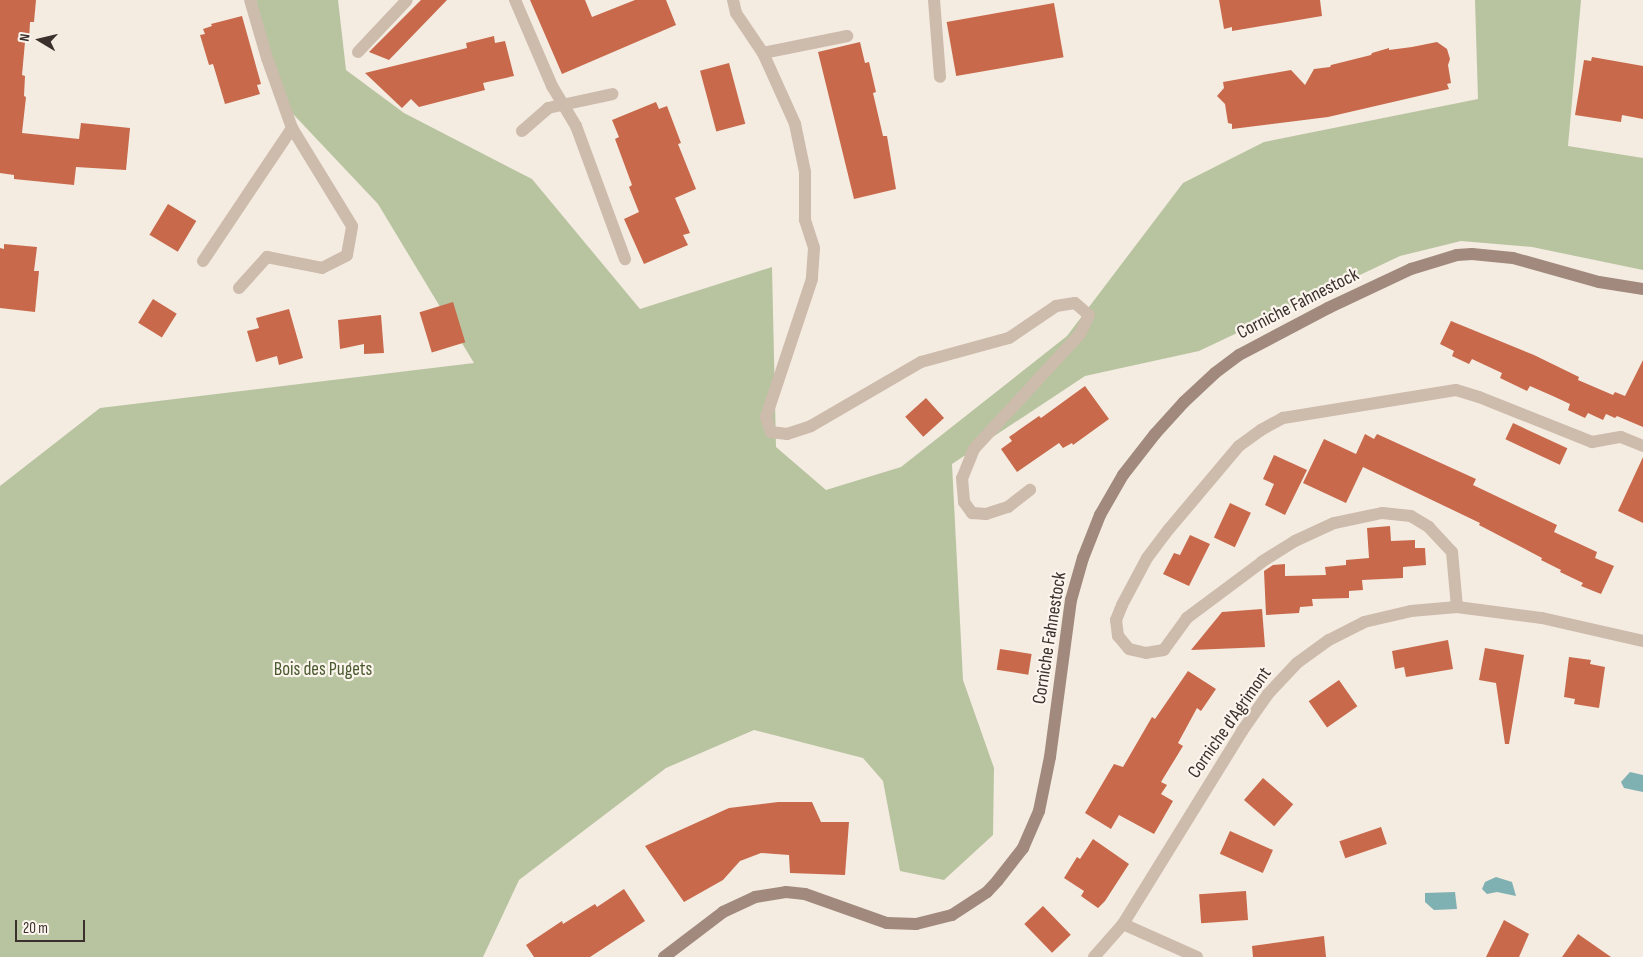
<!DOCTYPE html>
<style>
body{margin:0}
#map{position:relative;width:1643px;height:957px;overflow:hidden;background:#f4ebe1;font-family:"Sofia Sans Condensed",sans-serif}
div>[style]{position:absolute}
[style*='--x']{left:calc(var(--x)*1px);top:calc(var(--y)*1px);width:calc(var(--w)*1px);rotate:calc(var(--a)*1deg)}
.green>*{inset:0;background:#b8c4a0}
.water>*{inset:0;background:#7fb0b2}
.building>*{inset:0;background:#c8694b;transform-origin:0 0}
.lane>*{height:12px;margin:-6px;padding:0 6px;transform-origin:6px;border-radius:6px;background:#cdbbac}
.street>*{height:12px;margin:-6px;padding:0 6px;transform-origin:6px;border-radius:6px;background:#cdbbac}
.secondary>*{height:12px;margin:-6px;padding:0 6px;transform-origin:6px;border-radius:6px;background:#a18a7d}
span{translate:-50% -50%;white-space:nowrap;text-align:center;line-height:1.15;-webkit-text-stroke:4.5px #fbf5ee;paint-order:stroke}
.street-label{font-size:19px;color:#3b302b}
.park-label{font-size:19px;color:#4a5a2e}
.north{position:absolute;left:15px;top:15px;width:50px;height:50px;-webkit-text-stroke:4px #fbf5ee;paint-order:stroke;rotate:279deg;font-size:14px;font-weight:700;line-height:20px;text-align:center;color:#3b302b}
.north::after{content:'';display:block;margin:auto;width:18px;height:22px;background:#3b302b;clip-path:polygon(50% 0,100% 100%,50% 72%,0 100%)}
.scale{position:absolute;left:15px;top:920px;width:70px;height:22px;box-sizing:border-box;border:2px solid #3b302b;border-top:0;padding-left:6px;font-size:15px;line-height:18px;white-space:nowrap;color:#3b302b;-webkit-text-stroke:4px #fbf5ee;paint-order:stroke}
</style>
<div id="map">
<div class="green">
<i style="clip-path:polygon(256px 0,338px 0,346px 70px,404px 113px,532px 179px,640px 309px,772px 267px,776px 447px,826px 490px,901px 467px,1067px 336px,1183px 183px,1264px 142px,1478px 99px,1475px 0,1581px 0,1568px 146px,1643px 158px,1643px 270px,1532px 247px,1461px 241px,1400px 256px,1199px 351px,1085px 376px,952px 464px,963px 680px,994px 768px,993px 835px,944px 880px,900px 871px,883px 781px,863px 758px,754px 730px,666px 768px,519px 880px,483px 957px,0 957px,0 486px,100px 408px,474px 363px,378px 204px,277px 97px)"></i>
</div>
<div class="water">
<i style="clip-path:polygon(1630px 772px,1643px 775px,1643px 792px,1624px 788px,1621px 782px)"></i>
<i style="clip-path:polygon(1496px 877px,1512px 882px,1516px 896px,1497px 892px,1487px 894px,1482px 889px,1485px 882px)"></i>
<i style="clip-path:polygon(1455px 892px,1457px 909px,1434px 910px,1425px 902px,1425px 893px)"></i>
</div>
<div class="building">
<i style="clip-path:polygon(0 0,36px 0,34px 22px,30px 22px,29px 41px,25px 42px,22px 75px,25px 76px,24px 96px,26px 97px,22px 133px,79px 139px,81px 123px,130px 128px,126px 170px,76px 167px,74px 185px,14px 179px,14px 175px,0 173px)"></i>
<i style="clip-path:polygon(421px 0,447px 0,389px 60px,369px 52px)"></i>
<i style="clip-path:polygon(530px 0,585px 0,592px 17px,635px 0,666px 0,676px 25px,562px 74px)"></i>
<i style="clip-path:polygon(1219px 0,1320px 0,1322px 16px,1232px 31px,1232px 27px,1224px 29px)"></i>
<i style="left:1054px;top:3px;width:55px;height:109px;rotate:80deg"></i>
<i style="clip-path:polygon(242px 16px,261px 84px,257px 85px,260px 94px,225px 104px,213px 64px,209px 65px,200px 35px,205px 34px,203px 29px,212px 26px,211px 24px)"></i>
<i style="clip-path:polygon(494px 36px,495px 43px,505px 41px,514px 76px,483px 83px,485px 90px,419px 107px,411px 99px,402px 108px,365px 73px,467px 48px,466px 43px)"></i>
<i style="clip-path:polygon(860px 42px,865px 63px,869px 62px,876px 92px,873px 93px,883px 136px,887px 136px,896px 189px,854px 199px,818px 52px)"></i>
<i style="clip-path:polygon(1437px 42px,1447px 49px,1450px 59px,1448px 65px,1451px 83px,1447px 84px,1449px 89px,1328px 117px,1232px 129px,1232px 124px,1228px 123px,1225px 104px,1217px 96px,1224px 88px,1223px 82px,1291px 70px,1305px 85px,1314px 69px,1330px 67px,1331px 65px,1371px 55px,1372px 53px,1389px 48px,1389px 50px,1412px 47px)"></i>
<i style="clip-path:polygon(1592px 57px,1643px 66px,1643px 119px,1622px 115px,1621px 122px,1575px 115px,1584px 60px,1591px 61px)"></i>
<i style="left:729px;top:63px;width:63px;height:30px;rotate:75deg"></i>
<i style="clip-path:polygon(656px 102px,659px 109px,667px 106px,681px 143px,678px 144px,696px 189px,675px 198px,690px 233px,683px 235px,688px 245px,644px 264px,624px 219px,639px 212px,629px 187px,632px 185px,615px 139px,619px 137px,612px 120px)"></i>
<i style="left:168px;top:204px;width:33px;height:36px;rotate:31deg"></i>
<i style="clip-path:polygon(4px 244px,37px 247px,34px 271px,39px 271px,35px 312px,0 308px,0 248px,4px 249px)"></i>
<i style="left:153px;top:299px;width:28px;height:28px;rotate:32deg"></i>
<i style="left:453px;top:302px;width:42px;height:35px;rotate:73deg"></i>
<i style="clip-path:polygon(289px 309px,303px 358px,279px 365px,277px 356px,256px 362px,247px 331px,259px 328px,256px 318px)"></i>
<i style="clip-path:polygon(381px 315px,384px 353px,364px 354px,364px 344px,340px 349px,338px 320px)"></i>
<i style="clip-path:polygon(1451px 321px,1534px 355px,1579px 377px,1578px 380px,1613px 395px,1615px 392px,1625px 396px,1643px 360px,1643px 427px,1617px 416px,1615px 418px,1606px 414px,1603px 420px,1588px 413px,1585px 418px,1568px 410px,1570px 404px,1555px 397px,1530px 386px,1527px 391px,1500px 378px,1502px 373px,1472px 359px,1469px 364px,1452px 356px,1454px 351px,1440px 344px)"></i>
<i style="clip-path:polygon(1085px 386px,1109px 419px,1073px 445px,1072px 443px,1063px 448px,1059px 443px,1017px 472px,1001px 449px,1012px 441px,1009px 437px,1039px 416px,1041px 418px)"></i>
<i style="left:926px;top:398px;width:27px;height:28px;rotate:48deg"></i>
<i style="left:1513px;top:423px;width:60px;height:18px;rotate:25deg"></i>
<i style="clip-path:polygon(1365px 434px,1374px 439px,1377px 434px,1476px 479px,1473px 485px,1557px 525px,1554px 532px,1597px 552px,1595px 558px,1614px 566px,1601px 594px,1581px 586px,1583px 583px,1560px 572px,1561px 570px,1541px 560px,1542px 558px,1479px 525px,1480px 523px,1363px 467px,1346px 503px,1303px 483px,1324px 439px,1356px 454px)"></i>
<i style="clip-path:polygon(1274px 455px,1307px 470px,1285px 515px,1265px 505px,1274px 484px,1263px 479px)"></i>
<i style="clip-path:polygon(1643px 457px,1643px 523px,1618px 511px)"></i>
<i style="left:1230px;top:503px;width:23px;height:38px;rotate:25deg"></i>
<i style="clip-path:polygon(1390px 526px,1391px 541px,1415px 540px,1415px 548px,1425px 548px,1426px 565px,1403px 567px,1403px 578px,1362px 580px,1363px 590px,1349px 591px,1349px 598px,1312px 599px,1313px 606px,1300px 607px,1299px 613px,1266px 615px,1264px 571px,1273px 565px,1285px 564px,1285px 576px,1326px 575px,1325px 567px,1346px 565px,1346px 560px,1369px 558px,1367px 528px)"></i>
<i style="clip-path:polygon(1190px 535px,1210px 544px,1189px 586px,1163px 574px,1174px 553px,1180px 555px)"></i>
<i style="clip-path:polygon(1262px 609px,1265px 647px,1191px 650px,1222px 612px)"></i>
<i style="clip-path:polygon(1448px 640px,1453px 669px,1406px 677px,1404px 667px,1395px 669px,1392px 651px)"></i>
<i style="clip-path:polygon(1485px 648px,1524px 655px,1509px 744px,1505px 744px,1496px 683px,1479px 680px)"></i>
<i style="left:1000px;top:649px;width:32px;height:21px;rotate:9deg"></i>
<i style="clip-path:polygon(1569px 657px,1591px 660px,1590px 664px,1605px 667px,1599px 708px,1574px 704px,1575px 699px,1564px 697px)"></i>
<i style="clip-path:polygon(1188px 671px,1216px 689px,1201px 711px,1197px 708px,1178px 743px,1183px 746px,1161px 782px,1167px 785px,1161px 794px,1173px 801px,1154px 834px,1119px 815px,1111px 829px,1085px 813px,1114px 764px,1123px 767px,1152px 717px,1155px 719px)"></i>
<i style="left:1339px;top:680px;width:32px;height:37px;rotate:55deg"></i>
<i style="left:1263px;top:778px;width:40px;height:29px;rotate:41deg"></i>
<i style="clip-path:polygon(778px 802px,812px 802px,821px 822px,849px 822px,845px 875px,790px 873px,789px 855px,761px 853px,740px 861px,723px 880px,684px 902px,645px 846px,729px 808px)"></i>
<i style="left:1381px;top:827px;width:18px;height:44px;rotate:71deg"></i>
<i style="left:1230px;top:831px;width:47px;height:25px;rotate:24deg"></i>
<i style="clip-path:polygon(1093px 839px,1129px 864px,1105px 901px,1098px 908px,1081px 896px,1084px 891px,1064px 878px,1077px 857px,1080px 859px)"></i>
<i style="clip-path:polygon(624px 889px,645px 921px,590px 957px,534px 957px,526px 945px,562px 921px,563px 924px,595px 904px,597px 907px)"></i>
<i style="left:1246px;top:891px;width:29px;height:47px;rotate:86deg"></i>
<i style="left:1043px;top:906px;width:40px;height:26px;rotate:46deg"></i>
<i style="clip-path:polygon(1504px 920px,1529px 934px,1519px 957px,1486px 957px)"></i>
<i style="clip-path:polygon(1578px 934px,1611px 957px,1562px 957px)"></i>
<i style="clip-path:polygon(1324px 936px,1326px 957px,1253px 957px,1252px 946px)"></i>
</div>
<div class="lane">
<i style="--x:515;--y:0;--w:94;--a:66.7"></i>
<i style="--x:552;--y:86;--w:47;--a:59"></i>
<i style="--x:576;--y:126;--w:142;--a:69.8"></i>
<i style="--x:733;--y:0;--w:13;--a:77"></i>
<i style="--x:736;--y:13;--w:48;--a:56"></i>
<i style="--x:763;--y:53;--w:78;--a:65.7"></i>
<i style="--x:795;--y:124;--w:49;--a:78.2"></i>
<i style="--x:805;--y:172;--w:48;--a:90"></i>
<i style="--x:805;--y:220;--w:29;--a:72"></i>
<i style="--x:814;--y:248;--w:31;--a:94"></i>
<i style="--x:812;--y:279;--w:145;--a:108.4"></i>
<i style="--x:766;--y:417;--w:16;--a:72"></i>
<i style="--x:771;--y:432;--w:16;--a:7"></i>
<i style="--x:787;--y:434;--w:25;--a:-18"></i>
<i style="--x:811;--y:426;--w:127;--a:-30.2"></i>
<i style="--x:921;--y:362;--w:91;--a:-15.3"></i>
<i style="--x:1009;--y:338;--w:57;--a:-34.2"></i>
<i style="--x:1056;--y:306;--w:19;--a:-9"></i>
<i style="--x:1075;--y:303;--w:18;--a:41"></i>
<i style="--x:1089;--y:315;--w:21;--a:115"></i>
<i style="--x:1080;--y:334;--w:156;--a:132.7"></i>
<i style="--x:974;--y:449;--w:31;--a:112"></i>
<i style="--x:962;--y:478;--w:24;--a:85"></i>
<i style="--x:964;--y:502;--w:14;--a:54"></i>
<i style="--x:972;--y:513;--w:14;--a:4"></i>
<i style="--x:986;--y:514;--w:23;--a:-18"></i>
<i style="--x:1008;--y:507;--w:28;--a:-38"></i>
<i style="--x:934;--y:0;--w:77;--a:85.5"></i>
<i style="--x:358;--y:52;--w:71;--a:-46.7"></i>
<i style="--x:763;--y:53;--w:86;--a:-11.4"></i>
<i style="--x:522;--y:131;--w:35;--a:-41"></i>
<i style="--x:548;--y:108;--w:66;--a:-12.2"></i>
<i style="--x:203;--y:261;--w:160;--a:-56.2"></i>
<i style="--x:239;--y:288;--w:42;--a:-47.9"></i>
<i style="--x:267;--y:257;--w:56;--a:11.3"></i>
<i style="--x:322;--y:268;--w:28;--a:-27"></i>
<i style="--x:347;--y:255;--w:29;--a:-80"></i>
<i style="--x:352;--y:226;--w:115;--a:-121.5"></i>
<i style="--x:292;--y:128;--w:74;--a:-109.7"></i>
<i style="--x:267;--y:58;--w:60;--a:-106.3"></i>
</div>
<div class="street">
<i style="--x:1457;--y:607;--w:55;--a:-95.2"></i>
<i style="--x:1452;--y:552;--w:34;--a:-133"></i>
<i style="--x:1429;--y:527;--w:21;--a:-149"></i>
<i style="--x:1411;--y:516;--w:29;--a:-174"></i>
<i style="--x:1382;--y:513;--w:49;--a:168.2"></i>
<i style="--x:1334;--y:523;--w:43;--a:155.2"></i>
<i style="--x:1295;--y:541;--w:39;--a:148"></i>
<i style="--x:1262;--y:562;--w:94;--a:143.3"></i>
<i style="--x:1187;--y:618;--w:39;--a:126"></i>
<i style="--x:1164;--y:650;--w:18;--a:171"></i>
<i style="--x:1146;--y:653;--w:17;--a:-167"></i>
<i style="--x:1129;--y:649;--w:17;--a:-130"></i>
<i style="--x:1118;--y:636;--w:16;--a:-97"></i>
<i style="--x:1116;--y:620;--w:16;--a:-68"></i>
<i style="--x:1122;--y:605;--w:53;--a:-62"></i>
<i style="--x:1147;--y:558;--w:36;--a:-53"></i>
<i style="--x:1169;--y:529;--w:109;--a:-49.9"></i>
<i style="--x:1239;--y:446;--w:27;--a:-36"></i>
<i style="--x:1261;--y:430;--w:25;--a:-29"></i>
<i style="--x:1283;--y:418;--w:175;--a:-9.2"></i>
<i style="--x:1456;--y:390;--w:24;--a:17"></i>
<i style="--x:1479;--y:397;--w:122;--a:21.7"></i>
<i style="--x:1592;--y:442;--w:29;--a:-10"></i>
<i style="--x:1621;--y:437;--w:24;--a:22"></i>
<i style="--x:1123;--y:924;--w:81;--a:24"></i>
<i style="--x:1094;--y:957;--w:44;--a:-48.7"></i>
<i style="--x:1123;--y:924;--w:227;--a:-58.3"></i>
<i style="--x:1242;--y:731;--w:45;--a:-54.9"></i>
<i style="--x:1268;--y:694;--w:42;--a:-46.9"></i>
<i style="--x:1297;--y:663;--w:39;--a:-36"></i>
<i style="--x:1329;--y:640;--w:39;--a:-27"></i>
<i style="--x:1364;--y:622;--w:48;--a:-13.2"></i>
<i style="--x:1411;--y:611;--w:46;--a:-5"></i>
<i style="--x:1457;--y:607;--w:86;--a:7.4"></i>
<i style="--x:1542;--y:618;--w:104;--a:12.8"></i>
</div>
<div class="secondary">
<i style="--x:664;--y:957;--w:74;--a:-37.3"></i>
<i style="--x:723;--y:912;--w:35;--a:-25"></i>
<i style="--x:755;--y:897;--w:31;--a:-9"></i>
<i style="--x:786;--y:892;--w:19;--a:6"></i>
<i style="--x:805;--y:894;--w:87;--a:19.5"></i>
<i style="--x:887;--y:923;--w:29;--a:2"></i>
<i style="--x:916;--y:924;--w:37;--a:-14"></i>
<i style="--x:952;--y:915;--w:42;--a:-33.3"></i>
<i style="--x:987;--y:892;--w:16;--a:-47"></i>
<i style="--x:998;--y:880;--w:41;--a:-52"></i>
<i style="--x:1023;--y:848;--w:40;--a:-66.6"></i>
<i style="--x:1039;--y:811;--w:55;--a:-78.5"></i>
<i style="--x:1050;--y:757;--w:158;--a:-82.4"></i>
<i style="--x:1071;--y:600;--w:44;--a:-74.1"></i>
<i style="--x:1083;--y:558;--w:46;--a:-68.4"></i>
<i style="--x:1100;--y:515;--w:46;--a:-60.1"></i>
<i style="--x:1123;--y:475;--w:52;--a:-52"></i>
<i style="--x:1155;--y:434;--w:43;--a:-47.8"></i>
<i style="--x:1184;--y:402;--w:42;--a:-43.1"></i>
<i style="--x:1215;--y:373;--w:30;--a:-37"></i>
<i style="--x:1239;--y:355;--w:101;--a:-27.8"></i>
<i style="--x:1328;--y:308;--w:92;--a:-25.2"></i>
<i style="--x:1411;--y:269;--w:48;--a:-16.9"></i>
<i style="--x:1457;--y:255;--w:15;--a:-4"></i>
<i style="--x:1472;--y:254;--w:41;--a:5.6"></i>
<i style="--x:1513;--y:258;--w:89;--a:15.6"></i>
<i style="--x:1599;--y:282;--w:45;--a:9"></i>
</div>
<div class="street-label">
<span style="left:1298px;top:304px;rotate:-27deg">Corniche Fahnestock</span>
<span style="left:1050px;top:638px;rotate:-81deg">Corniche Fahnestock</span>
<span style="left:1230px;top:723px;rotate:-55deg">Corniche d'Agrimont</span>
</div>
<div class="park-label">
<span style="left:323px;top:670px">Bois des Pugets</span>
</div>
<div class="north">N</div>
<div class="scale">20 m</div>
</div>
